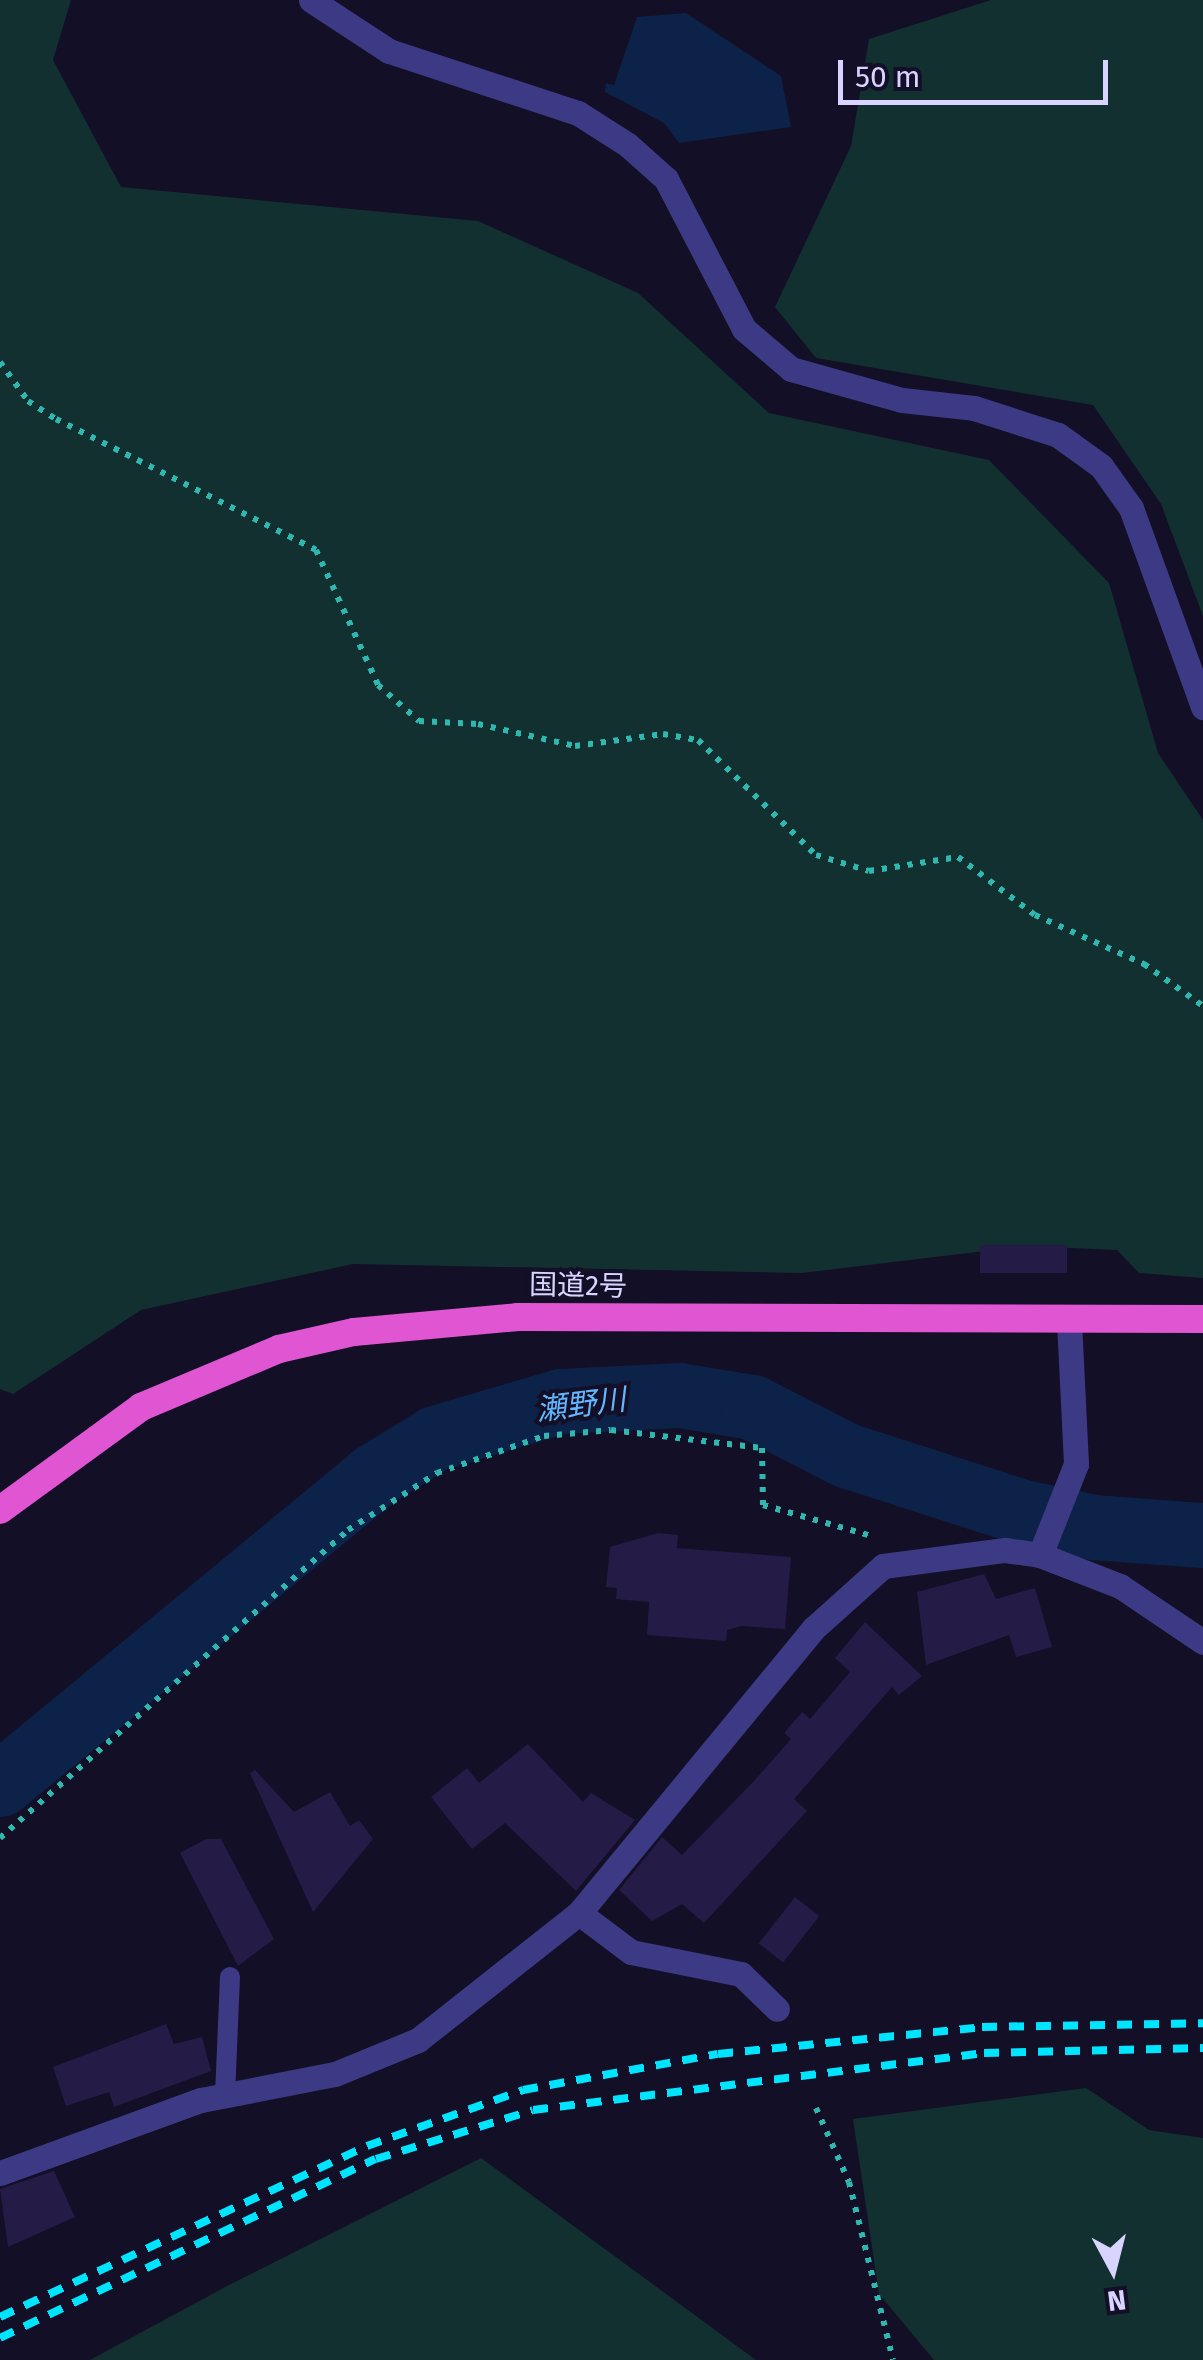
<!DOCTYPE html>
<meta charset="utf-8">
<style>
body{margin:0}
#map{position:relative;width:1203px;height:2360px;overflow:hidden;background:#130f26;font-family:"Fira Sans","Noto Sans JP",sans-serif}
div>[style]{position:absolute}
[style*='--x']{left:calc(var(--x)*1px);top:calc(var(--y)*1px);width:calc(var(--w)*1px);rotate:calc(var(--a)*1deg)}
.green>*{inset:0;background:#12302f}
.water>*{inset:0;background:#0c2248}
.river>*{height:65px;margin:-32.5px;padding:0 32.5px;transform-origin:32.5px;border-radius:32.5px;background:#0c2248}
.building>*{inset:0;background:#241b47;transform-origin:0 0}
.path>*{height:6px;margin-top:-3px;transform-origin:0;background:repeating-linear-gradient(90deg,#2fb8b0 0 5px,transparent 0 13px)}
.service>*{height:20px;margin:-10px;padding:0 10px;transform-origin:10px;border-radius:10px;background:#3d3a85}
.minor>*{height:25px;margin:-12.5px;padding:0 12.5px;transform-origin:12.5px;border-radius:12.5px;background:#3d3a85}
.tertiary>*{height:25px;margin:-12.5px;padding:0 12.5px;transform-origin:12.5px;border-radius:12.5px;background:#3d3a85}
.trunk>*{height:28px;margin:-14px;padding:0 14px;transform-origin:14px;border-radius:14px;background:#e055d1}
.rail>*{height:8px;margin-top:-4px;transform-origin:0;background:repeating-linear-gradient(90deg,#00e5ff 0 15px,transparent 0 27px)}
span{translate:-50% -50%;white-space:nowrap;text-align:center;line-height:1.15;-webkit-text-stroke:8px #130f26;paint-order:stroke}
.street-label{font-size:28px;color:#d9d4ff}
.water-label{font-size:30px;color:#62b6ff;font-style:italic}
.north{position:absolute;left:1063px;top:2220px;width:100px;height:100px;-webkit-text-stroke:8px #130f26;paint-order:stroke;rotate:173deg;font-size:28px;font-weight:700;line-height:40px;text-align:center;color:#d9d4ff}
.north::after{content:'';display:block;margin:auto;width:35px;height:45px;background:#d9d4ff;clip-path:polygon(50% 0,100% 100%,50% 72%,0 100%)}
.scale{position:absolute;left:838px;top:60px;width:270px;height:45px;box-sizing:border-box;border:5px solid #d9d4ff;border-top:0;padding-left:12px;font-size:30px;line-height:35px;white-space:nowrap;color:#d9d4ff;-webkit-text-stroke:8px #130f26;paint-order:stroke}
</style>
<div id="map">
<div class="green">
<i style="clip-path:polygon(0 0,71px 0,53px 60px,121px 187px,478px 221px,638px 293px,769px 413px,989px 460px,1109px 583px,1158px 753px,1203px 820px,1203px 1278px,1139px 1273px,1117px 1250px,1026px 1246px,802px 1273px,353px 1264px,141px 1310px,13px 1394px,0 1389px)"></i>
<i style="clip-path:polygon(991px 0,1203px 0,1203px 616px,1161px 504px,1093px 405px,816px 358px,775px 307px,851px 146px,869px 39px)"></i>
<i style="clip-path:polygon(1086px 2088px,1149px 2130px,1203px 2138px,1203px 2360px,934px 2360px,879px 2294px,853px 2119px)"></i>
<i style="clip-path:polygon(481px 2158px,756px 2360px,90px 2360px,229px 2285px)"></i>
</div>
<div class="water">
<i style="clip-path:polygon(686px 13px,781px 76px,791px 127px,679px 143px,664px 123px,605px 92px,606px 83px,614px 85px,637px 17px)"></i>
</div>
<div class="river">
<i style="--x:0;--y:1784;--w:484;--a:-39.5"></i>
<i style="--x:373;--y:1476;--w:73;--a:-31.5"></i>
<i style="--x:435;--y:1438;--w:130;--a:-16.5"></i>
<i style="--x:560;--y:1401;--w:119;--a:-2.9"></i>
<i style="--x:679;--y:1395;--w:74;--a:9.3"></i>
<i style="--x:752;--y:1407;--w:106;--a:27.1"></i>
<i style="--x:846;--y:1455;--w:182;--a:17.9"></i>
<i style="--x:1019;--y:1511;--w:76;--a:12.2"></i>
<i style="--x:1093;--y:1527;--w:110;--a:4.2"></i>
</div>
<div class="building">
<i style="left:1067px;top:1245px;width:28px;height:87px;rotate:90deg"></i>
<i style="clip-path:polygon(658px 1533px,678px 1535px,677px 1548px,791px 1557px,785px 1629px,742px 1626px,727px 1630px,726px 1641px,647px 1635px,649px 1602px,616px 1599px,617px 1588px,606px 1587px,610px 1547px)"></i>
<i style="clip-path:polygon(984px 1574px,996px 1599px,1035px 1588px,1052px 1647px,1016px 1657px,1009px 1635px,926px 1665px,917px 1592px)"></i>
<i style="clip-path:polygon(865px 1622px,922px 1676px,899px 1695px,892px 1687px,794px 1799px,807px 1811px,704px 1923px,682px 1904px,652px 1921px,619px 1890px,662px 1837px,682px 1855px,754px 1781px,791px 1739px,784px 1733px,802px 1712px,810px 1719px,850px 1672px,835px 1658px)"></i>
<i style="clip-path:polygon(528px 1744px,583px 1802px,591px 1793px,635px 1820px,576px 1891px,505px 1823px,472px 1849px,431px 1797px,467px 1768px,479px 1783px)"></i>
<i style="clip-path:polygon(255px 1770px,294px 1812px,330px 1792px,350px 1826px,359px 1820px,373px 1839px,313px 1912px,250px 1773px)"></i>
<i style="clip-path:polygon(206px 1839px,221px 1839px,274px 1939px,238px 1966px,180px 1853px)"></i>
<i style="left:795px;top:1897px;width:31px;height:59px;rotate:38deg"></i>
<i style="clip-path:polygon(166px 2024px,174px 2044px,202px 2037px,211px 2071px,114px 2107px,109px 2092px,66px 2106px,53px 2067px)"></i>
<i style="clip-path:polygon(54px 2171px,75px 2217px,8px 2247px,0 2189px)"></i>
</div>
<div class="path">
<i style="--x:0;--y:362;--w:48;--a:54.3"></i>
<i style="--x:28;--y:401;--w:33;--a:33"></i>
<i style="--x:56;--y:419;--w:291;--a:26.7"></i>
<i style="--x:316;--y:550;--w:149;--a:65.3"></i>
<i style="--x:378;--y:685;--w:55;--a:41.3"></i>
<i style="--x:419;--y:721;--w:59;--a:2.9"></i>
<i style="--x:478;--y:724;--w:99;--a:12.8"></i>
<i style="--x:575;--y:746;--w:89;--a:-7.8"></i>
<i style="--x:663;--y:734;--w:36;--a:10"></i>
<i style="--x:698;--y:740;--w:165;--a:44.3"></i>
<i style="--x:816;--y:855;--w:55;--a:16.8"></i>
<i style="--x:869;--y:871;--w:90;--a:-8.9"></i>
<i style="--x:958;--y:857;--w:96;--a:37"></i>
<i style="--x:1035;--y:915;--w:120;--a:24.2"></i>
<i style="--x:1144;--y:964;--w:72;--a:35.4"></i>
<i style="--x:0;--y:1838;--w:465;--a:-41.5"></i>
<i style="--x:348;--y:1530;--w:106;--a:-32.6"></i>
<i style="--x:437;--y:1473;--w:113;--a:-19.1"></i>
<i style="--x:544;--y:1436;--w:67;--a:-5.1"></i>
<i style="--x:611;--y:1430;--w:152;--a:6.8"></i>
<i style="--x:762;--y:1448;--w:57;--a:89"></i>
<i style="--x:763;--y:1505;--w:116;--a:15.9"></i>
<i style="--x:816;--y:2108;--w:81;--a:66"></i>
<i style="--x:849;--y:2182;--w:183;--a:76.1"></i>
</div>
<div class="service">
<i style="--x:225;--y:2096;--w:119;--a:-87.6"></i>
</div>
<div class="minor">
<i style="--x:1040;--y:1555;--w:98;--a:-68.4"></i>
<i style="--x:1076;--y:1464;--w:144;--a:-92.8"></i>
<i style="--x:579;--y:1913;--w:65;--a:36.9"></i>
<i style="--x:631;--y:1952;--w:112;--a:11.3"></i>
<i style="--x:741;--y:1974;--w:50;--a:44.2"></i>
<i style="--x:0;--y:2173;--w:214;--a:-20"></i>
<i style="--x:201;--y:2100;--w:136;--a:-11"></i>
<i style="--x:335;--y:2074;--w:90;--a:-22.3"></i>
<i style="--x:418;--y:2040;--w:205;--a:-38.3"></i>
<i style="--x:579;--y:1913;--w:369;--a:-50.5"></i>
<i style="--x:814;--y:1628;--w:93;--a:-41.9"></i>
<i style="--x:883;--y:1566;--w:123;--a:-7.5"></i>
<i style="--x:1005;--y:1550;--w:35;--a:8"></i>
<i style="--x:1040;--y:1555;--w:86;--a:21.2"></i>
<i style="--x:1120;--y:1586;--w:100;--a:34"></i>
</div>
<div class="tertiary">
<i style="--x:311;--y:0;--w:93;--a:33.2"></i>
<i style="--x:389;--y:51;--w:199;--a:18.2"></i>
<i style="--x:578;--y:113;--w:59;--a:32.6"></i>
<i style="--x:628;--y:145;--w:51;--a:41.8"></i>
<i style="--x:666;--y:179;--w:169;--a:62.5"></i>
<i style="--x:744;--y:329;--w:62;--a:40.4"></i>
<i style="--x:791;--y:369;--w:115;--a:15.6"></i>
<i style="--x:902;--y:400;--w:72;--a:6.3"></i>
<i style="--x:974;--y:408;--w:88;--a:17.8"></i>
<i style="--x:1058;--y:435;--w:53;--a:35.8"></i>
<i style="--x:1101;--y:466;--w:52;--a:54.5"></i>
<i style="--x:1131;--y:508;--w:212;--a:70.1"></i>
</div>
<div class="trunk">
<i style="--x:0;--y:1510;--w:175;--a:-36.1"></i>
<i style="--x:141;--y:1407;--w:150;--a:-22.8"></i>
<i style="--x:279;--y:1349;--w:77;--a:-12.8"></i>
<i style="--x:354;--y:1332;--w:165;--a:-5.2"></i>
<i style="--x:518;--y:1317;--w:685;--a:0.17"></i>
</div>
<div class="rail">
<i style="--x:0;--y:2317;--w:405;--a:-25"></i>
<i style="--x:367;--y:2146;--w:166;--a:-19.7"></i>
<i style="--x:523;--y:2090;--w:198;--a:-10.5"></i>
<i style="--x:718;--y:2054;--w:265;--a:-5.8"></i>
<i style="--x:982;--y:2027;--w:221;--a:-1"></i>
<i style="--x:0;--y:2338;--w:416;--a:-25.5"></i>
<i style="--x:376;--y:2159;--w:164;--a:-17.3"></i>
<i style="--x:533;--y:2110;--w:455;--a:-7.2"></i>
<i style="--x:984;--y:2053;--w:219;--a:-1.3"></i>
</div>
<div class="street-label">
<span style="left:578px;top:1286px;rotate:1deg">国道2号</span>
</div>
<div class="water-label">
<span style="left:581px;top:1405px;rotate:-7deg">瀬野川</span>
</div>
<div class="north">N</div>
<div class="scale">50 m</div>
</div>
